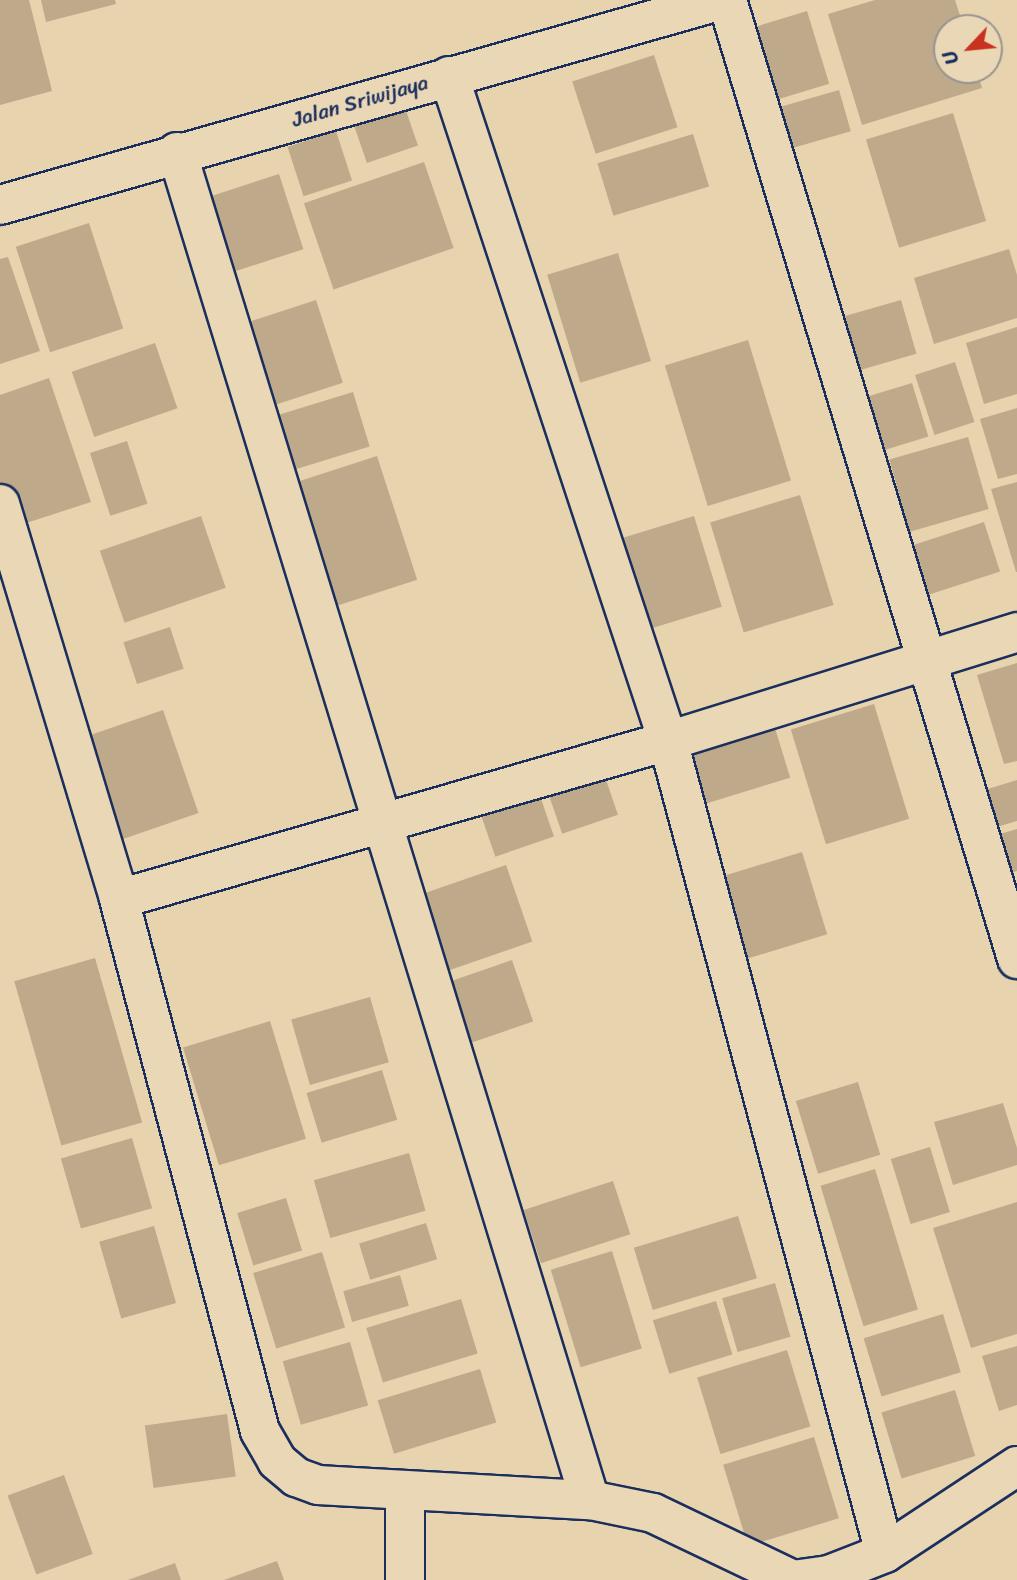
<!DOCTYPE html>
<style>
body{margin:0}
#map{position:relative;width:1017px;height:1580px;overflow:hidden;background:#e7d3ae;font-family:Sriracha,sans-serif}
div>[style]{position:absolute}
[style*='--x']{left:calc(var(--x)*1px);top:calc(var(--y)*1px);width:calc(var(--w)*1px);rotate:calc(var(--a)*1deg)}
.building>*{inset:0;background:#beaa8a;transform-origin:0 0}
.roads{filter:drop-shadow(2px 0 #1b2f5e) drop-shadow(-2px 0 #1b2f5e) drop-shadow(0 2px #1b2f5e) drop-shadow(0 -2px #1b2f5e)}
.street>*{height:38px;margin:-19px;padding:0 19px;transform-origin:19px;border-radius:19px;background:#ead7b5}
.secondary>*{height:38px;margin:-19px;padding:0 19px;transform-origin:19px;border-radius:19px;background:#ead7b5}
span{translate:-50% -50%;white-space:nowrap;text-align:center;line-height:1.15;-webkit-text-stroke:5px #ead7b5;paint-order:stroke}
.street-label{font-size:21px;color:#1b2f5e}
.north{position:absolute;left:933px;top:14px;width:70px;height:70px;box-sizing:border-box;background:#ead7b5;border:2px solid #979492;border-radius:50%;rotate:244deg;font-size:19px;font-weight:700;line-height:28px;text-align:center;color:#1b2f5e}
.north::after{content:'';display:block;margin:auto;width:24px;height:32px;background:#c8321e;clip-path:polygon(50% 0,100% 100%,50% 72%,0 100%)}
</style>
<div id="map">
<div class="building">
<i style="clip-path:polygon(0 0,29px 0,52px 91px,0 105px)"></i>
<i style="clip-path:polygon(41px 0,115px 0,116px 4px,46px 22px)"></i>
<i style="clip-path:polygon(875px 0,955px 0,964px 28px,947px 28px,947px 70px,977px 70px,982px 88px,862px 125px,828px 14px)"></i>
<i style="left:807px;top:11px;width:76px;height:62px;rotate:73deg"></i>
<i style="left:654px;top:55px;width:76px;height:86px;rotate:72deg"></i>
<i style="left:839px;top:90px;width:43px;height:77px;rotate:74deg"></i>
<i style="left:403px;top:102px;width:46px;height:54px;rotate:71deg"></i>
<i style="left:953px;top:113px;width:113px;height:91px;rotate:73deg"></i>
<i style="left:336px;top:131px;width:52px;height:51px;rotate:72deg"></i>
<i style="left:693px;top:134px;width:55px;height:100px;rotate:73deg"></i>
<i style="left:424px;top:162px;width:91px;height:127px;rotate:71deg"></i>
<i style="left:279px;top:174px;width:79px;height:71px;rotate:72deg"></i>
<i style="left:89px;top:223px;width:111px;height:77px;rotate:72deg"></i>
<i style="clip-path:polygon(1009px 249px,1017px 275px,1017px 318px,934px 344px,914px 278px)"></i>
<i style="left:618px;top:253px;width:113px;height:74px;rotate:73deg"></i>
<i style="clip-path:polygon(8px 257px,40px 351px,0 364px,0 259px)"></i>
<i style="left:316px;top:300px;width:87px;height:75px;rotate:72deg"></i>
<i style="left:901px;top:300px;width:56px;height:61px;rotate:74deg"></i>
<i style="clip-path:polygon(1017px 327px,1017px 394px,984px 404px,966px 343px)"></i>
<i style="left:748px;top:340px;width:147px;height:87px;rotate:73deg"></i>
<i style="left:155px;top:343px;width:69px;height:88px;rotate:71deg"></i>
<i style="left:955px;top:362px;width:63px;height:42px;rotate:72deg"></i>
<i style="clip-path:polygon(49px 378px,91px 502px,14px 527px,0 485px,0 395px)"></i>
<i style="left:912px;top:383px;width:56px;height:49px;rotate:73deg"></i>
<i style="left:353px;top:392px;width:57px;height:86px;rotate:73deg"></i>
<i style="clip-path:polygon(1017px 408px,1017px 474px,998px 479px,980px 419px)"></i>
<i style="left:968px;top:437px;width:75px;height:82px;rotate:74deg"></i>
<i style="left:127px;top:441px;width:66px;height:39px;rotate:72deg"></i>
<i style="left:377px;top:456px;width:130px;height:95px;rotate:72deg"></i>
<i style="clip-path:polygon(1017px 482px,1017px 572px,1016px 572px,991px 489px)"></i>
<i style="left:800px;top:495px;width:115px;height:94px;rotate:73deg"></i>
<i style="left:201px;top:516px;width:76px;height:107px;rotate:71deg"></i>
<i style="left:694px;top:516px;width:95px;height:75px;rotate:73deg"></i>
<i style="left:984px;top:522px;width:52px;height:84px;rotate:72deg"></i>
<i style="left:170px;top:627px;width:44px;height:49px;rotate:72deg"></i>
<i style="clip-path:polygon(1017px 663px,1017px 761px,1004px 764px,977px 675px)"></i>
<i style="left:874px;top:704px;width:120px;height:87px;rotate:73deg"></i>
<i style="left:163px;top:710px;width:109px;height:92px;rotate:71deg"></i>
<i style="left:775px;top:728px;width:52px;height:92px;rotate:73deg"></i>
<i style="left:604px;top:774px;width:43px;height:59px;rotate:71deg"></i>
<i style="clip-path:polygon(1017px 780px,1017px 821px,990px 829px,978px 792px)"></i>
<i style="left:539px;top:793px;width:46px;height:62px;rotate:71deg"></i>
<i style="clip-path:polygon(1017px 829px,1017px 871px,1002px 876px,990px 837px)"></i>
<i style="left:802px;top:852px;width:86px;height:84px;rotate:73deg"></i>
<i style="left:506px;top:865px;width:81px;height:91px;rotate:71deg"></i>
<i style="left:95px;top:958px;width:171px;height:84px;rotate:74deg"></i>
<i style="left:512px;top:960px;width:65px;height:68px;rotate:71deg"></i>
<i style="left:370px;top:997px;width:68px;height:82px;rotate:74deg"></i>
<i style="left:270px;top:1021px;width:123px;height:91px;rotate:73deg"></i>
<i style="left:382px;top:1070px;width:52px;height:79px;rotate:73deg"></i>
<i style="left:858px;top:1082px;width:76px;height:65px;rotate:73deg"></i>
<i style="clip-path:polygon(1003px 1103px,1017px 1148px,1017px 1165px,953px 1185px,934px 1122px)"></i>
<i style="left:132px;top:1138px;width:73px;height:74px;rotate:74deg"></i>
<i style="left:930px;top:1147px;width:68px;height:41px;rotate:73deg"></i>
<i style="left:409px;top:1153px;width:60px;height:99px;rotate:74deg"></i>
<i style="left:875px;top:1169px;width:147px;height:57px;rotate:73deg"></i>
<i style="left:613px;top:1181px;width:56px;height:94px;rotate:72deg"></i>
<i style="left:286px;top:1198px;width:55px;height:51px;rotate:73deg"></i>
<i style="clip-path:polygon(1017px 1202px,1017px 1334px,971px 1348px,933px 1228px)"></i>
<i style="left:738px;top:1216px;width:65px;height:109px;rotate:73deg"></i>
<i style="left:426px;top:1223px;width:38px;height:70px;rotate:73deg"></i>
<i style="left:154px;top:1226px;width:80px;height:57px;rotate:74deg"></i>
<i style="left:612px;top:1251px;width:102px;height:64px;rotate:73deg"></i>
<i style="left:322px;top:1252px;width:79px;height:72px;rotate:73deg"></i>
<i style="left:400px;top:1275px;width:32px;height:59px;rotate:74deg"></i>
<i style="left:775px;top:1283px;width:56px;height:55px;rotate:74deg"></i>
<i style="left:461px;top:1299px;width:57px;height:99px;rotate:73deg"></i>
<i style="left:716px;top:1301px;width:56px;height:66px;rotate:73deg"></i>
<i style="left:943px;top:1314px;width:61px;height:83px;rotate:73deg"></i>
<i style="left:350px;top:1342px;width:66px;height:70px;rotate:74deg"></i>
<i style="clip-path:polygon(1017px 1346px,1017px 1405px,999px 1411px,982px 1356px)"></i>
<i style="left:787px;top:1350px;width:80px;height:94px;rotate:73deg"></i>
<i style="left:480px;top:1369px;width:56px;height:107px;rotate:73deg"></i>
<i style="left:955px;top:1390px;width:69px;height:77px;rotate:73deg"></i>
<i style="left:227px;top:1414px;width:63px;height:83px;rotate:82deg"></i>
<i style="left:814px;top:1437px;width:85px;height:95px;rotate:73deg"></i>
<i style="left:64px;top:1475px;width:84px;height:60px;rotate:70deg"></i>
<i style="clip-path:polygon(277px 1561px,284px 1580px,224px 1580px)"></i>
<i style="clip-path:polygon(175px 1563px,181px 1580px,128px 1580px)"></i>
</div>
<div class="roads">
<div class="street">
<i style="--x:727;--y:0;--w:1002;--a:73.17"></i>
<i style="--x:449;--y:76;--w:700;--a:71.77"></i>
<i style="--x:668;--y:741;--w:840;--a:75.04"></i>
<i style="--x:177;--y:152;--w:1410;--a:72.97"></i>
<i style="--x:0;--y:504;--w:413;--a:73.2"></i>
<i style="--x:119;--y:899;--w:550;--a:75.16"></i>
<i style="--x:260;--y:1431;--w:34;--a:60"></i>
<i style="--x:277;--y:1461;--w:25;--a:40"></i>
<i style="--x:296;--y:1477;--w:23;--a:20"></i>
<i style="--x:318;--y:1485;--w:272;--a:3.2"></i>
<i style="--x:590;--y:1500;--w:64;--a:11.7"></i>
<i style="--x:653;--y:1513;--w:155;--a:25.6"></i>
<i style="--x:793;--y:1580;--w:36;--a:-8"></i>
<i style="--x:829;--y:1575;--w:60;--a:-21.4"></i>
<i style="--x:885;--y:1553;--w:158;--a:-33.4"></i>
<i style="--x:119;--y:899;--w:571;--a:-16.06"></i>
<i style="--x:668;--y:741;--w:366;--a:-17.3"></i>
<i style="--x:405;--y:1491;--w:89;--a:90"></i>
</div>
<div class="secondary">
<i style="--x:0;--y:205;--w:751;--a:-15.85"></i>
</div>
</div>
<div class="street-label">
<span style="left:360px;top:101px;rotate:-16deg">Jalan Sriwijaya</span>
</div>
<div class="north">U</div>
</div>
